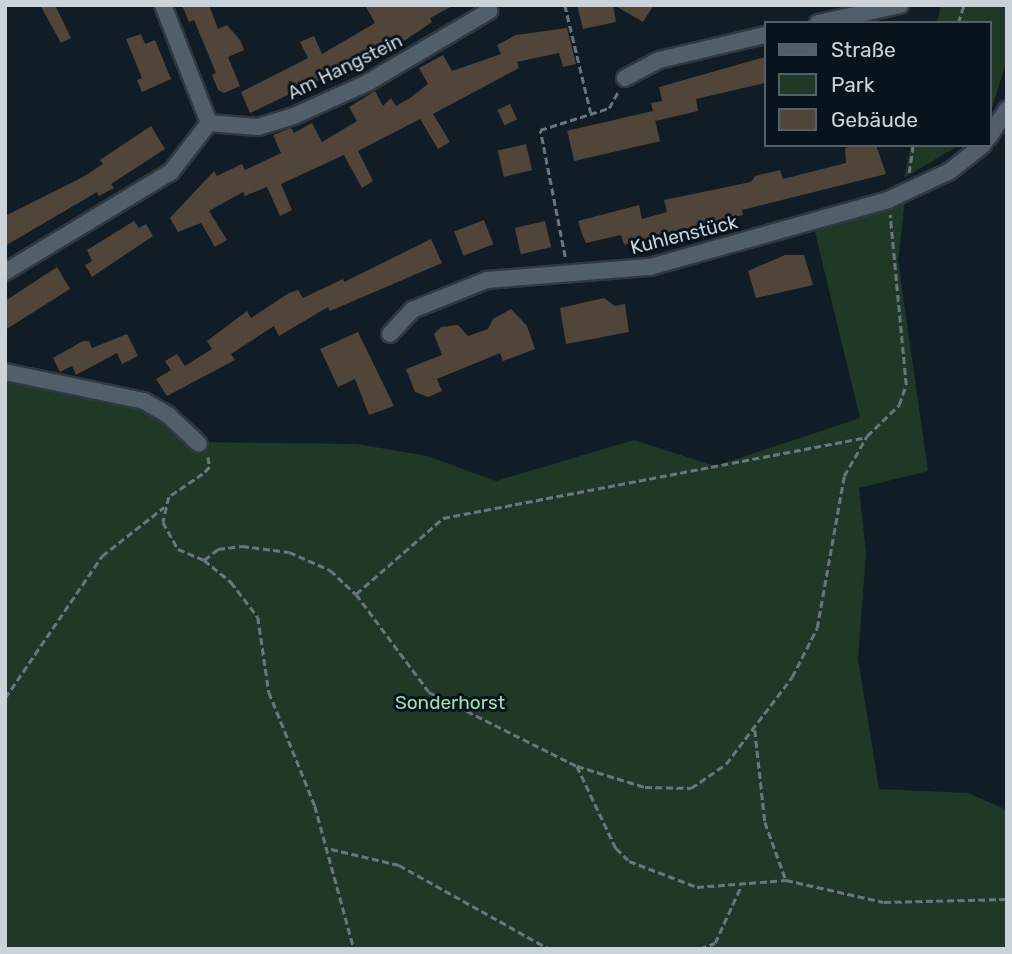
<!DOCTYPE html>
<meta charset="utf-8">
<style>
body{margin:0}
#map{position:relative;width:1012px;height:954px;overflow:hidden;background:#101d26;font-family:Rubik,sans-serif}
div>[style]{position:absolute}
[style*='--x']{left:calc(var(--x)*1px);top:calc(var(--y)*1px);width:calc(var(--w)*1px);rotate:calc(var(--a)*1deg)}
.green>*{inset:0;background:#1f3926}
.building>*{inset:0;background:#514439;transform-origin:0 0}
.path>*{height:2.5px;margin-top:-1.25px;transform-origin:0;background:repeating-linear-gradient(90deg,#6a757d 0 7px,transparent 0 10.5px)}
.roads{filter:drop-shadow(2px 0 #313840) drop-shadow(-2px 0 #313840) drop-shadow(0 2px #313840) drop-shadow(0 -2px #313840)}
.street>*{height:16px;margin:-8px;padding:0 8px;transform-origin:8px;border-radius:8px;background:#505f6a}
span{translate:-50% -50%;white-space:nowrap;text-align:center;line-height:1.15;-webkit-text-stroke:6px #08141d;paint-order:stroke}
.street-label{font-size:19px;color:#cbd3da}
.park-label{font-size:19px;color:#98e3ab}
.frame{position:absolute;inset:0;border:7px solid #cbd3da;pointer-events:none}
.legend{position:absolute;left:764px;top:21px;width:228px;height:126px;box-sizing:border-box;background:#08141d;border:2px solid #566069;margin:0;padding:9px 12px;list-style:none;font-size:21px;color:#cbd3da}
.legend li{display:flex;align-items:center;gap:14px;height:35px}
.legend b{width:35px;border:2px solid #566069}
</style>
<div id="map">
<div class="green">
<i style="clip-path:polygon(941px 5px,1007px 5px,1007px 59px,989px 118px,989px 23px,937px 23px)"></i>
<i style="clip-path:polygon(911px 145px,959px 145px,904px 178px)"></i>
<i style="clip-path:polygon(905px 200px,898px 261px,928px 471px,859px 488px,866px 553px,858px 659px,879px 789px,968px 793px,1007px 810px,1007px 949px,5px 949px,5px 381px,13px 377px,143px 402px,200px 442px,357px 444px,427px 456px,496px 481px,634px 440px,715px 466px,860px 418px,815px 232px)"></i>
</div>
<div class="building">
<i style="clip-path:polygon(40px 5px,55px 5px,71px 38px,61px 43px)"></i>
<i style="clip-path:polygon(182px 5px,209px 5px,218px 29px,227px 25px,240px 40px,244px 50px,228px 57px,240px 86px,224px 93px,218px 90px,212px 75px,216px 73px,194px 20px,189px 22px)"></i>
<i style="clip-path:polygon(365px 5px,454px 5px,430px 18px,432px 22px,407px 39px,250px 113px,241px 92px,308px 58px,300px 42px,314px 36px,322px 54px,375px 23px)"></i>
<i style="clip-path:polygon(577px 5px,613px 5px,616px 22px,583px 29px)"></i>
<i style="clip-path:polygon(614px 5px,654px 5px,643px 22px)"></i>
<i style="clip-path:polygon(567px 28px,576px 64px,563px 67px,559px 53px,517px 62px,519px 68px,433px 114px,450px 142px,438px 149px,420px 119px,358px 151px,373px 181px,362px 188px,344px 155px,281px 184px,292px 210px,280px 216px,267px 187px,245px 196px,243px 192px,209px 211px,227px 240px,215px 247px,201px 223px,178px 232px,170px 218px,214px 171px,217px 176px,242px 164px,245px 170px,281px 153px,273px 135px,291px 128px,294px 133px,312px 123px,322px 142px,357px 121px,349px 107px,375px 91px,383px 106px,391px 98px,396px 106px,410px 98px,428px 84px,419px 68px,443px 55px,452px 71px,501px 54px,497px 45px,516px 35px)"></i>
<i style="clip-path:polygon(141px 34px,145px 44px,155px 40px,171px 79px,142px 92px,137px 80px,142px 78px,126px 39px)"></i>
<i style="clip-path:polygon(765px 57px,765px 83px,696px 99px,698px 111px,655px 121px,651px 103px,662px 101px,659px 87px)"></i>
<i style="left:510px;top:104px;width:17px;height:14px;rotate:65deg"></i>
<i style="left:653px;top:111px;width:31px;height:88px;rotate:77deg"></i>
<i style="clip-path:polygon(151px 126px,165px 149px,111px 184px,114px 188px,99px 196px,97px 192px,5px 246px,5px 216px,83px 177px,103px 164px,100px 160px)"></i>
<i style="left:526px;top:144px;width:27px;height:29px;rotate:77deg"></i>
<i style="clip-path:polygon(858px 145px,876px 145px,886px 174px,742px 210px,743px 215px,714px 222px,715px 226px,648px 243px,647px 239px,624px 245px,621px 235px,586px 243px,582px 234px,578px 221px,639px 205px,642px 219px,667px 212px,664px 200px,751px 182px,755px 176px,780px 170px,783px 179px,846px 163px,845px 148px)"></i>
<i style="left:484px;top:220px;width:26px;height:32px;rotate:69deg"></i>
<i style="clip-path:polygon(134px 221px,139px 228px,146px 224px,153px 236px,92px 277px,85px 265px,92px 261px,87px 250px)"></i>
<i style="left:545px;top:221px;width:27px;height:31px;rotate:77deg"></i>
<i style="clip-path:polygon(431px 239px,442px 263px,330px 311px,328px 307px,279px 336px,274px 326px,231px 354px,235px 360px,167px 396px,156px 379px,171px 370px,165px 361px,177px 354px,185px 366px,212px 349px,207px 341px,247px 311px,251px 318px,289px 293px,298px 290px,303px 298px,343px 279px,344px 282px)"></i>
<i style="clip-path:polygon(785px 255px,804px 255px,813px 285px,756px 298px,748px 271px)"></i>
<i style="clip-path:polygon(57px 267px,70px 289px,5px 330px,5px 301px)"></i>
<i style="clip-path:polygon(604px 298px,615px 306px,625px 304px,629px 332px,566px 344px,560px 308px)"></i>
<i style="clip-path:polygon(511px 309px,527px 326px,535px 349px,503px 361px,500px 353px,437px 379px,442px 391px,428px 397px,415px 392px,406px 369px,442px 355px,434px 334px,441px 327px,458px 325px,468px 336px,488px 329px,493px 319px)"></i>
<i style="clip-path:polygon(358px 332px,394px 406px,369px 415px,355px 379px,338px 387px,320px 349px)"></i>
<i style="clip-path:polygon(127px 334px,138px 356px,122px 364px,117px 353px,76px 375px,72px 366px,60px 372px,53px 358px,83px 341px,89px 341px,92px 348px)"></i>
</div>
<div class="path">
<i style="--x:565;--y:5;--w:111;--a:76.5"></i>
<i style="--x:958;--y:23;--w:19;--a:-72"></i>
<i style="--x:909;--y:173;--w:28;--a:-82"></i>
<i style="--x:565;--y:257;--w:129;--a:-101.1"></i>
<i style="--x:540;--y:130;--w:72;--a:-17.7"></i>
<i style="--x:609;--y:108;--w:18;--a:-61"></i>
<i style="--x:208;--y:457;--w:10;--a:79"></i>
<i style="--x:210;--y:467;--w:10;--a:135"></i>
<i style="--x:203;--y:474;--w:41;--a:145.9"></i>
<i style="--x:169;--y:497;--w:26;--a:103"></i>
<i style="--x:163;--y:522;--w:31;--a:61"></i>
<i style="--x:178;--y:549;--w:28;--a:23"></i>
<i style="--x:204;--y:560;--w:35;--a:39"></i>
<i style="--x:231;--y:582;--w:44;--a:52.4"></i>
<i style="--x:258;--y:617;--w:76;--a:81.7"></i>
<i style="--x:269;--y:692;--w:123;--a:68"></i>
<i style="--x:315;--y:806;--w:148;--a:74.7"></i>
<i style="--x:204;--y:560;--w:18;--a:-38"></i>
<i style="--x:218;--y:549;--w:24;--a:-7"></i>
<i style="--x:242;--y:546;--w:47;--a:7.3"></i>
<i style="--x:289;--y:552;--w:45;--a:23.7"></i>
<i style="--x:330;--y:570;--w:35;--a:43"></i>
<i style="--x:356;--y:594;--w:122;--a:53.3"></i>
<i style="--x:429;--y:692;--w:165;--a:26.6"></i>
<i style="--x:577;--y:766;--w:71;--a:17.2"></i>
<i style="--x:645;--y:787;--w:46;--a:1.2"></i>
<i style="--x:691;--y:788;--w:42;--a:-34.4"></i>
<i style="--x:726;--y:764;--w:109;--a:-52.8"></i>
<i style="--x:792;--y:677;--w:55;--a:-63"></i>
<i style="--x:817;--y:628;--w:154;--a:-79.9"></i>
<i style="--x:844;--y:476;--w:46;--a:-60.1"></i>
<i style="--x:867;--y:436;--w:45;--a:-44.1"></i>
<i style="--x:899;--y:405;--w:21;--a:-71"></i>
<i style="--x:906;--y:385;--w:171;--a:-95.4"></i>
<i style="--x:356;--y:594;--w:116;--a:-41.1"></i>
<i style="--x:443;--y:518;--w:431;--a:-10.8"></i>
<i style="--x:5;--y:698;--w:172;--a:-55.7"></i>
<i style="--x:102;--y:556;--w:79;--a:-38.3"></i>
<i style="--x:755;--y:730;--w:93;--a:83.8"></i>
<i style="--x:765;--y:822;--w:62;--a:70.1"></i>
<i style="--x:577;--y:766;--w:91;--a:64.6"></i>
<i style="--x:616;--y:848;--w:18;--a:45"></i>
<i style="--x:629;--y:861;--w:73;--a:20.9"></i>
<i style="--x:697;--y:887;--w:89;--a:-4.5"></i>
<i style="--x:786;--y:880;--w:100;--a:12.7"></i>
<i style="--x:884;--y:902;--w:123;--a:-1.4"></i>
<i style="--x:331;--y:849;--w:70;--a:13.2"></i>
<i style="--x:399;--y:865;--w:172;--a:29.2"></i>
<i style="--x:700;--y:949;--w:16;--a:-22"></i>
<i style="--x:715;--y:943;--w:63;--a:-65.5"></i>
</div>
<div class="roads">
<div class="street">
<i style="--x:163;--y:5;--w:127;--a:68.7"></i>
<i style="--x:818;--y:23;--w:84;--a:-12.4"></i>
<i style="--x:625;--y:78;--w:38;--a:-28"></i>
<i style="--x:659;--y:60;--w:109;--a:-13.3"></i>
<i style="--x:209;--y:123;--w:49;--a:4.7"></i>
<i style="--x:258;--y:127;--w:38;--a:-17"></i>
<i style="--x:294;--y:116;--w:80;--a:-24.3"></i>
<i style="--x:367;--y:83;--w:142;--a:-30.5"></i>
<i style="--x:989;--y:137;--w:33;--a:-57"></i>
<i style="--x:5;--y:272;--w:194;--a:-31.1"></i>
<i style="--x:171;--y:172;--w:62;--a:-52.2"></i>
<i style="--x:390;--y:334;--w:33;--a:-47"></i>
<i style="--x:412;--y:310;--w:81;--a:-21.8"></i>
<i style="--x:487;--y:280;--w:164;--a:-4.6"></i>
<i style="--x:650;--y:267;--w:247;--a:-15.7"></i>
<i style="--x:888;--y:200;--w:68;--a:-25.1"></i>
<i style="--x:950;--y:171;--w:42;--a:-38.2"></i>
<i style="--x:5;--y:372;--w:142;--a:11.8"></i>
<i style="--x:144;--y:401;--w:28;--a:30"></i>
<i style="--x:168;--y:415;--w:42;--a:43.1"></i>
</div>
</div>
<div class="street-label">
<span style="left:345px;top:67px;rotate:-26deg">Am Hangstein</span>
<span style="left:684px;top:235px;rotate:-14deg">Kuhlenstück</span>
</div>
<div class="park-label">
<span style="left:450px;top:703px">Sonderhorst</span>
</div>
<div class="frame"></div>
<ul class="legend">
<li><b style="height:9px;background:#505f6a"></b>Straße</li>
<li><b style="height:19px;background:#1f3926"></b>Park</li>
<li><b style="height:19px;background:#514439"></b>Gebäude</li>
</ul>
</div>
